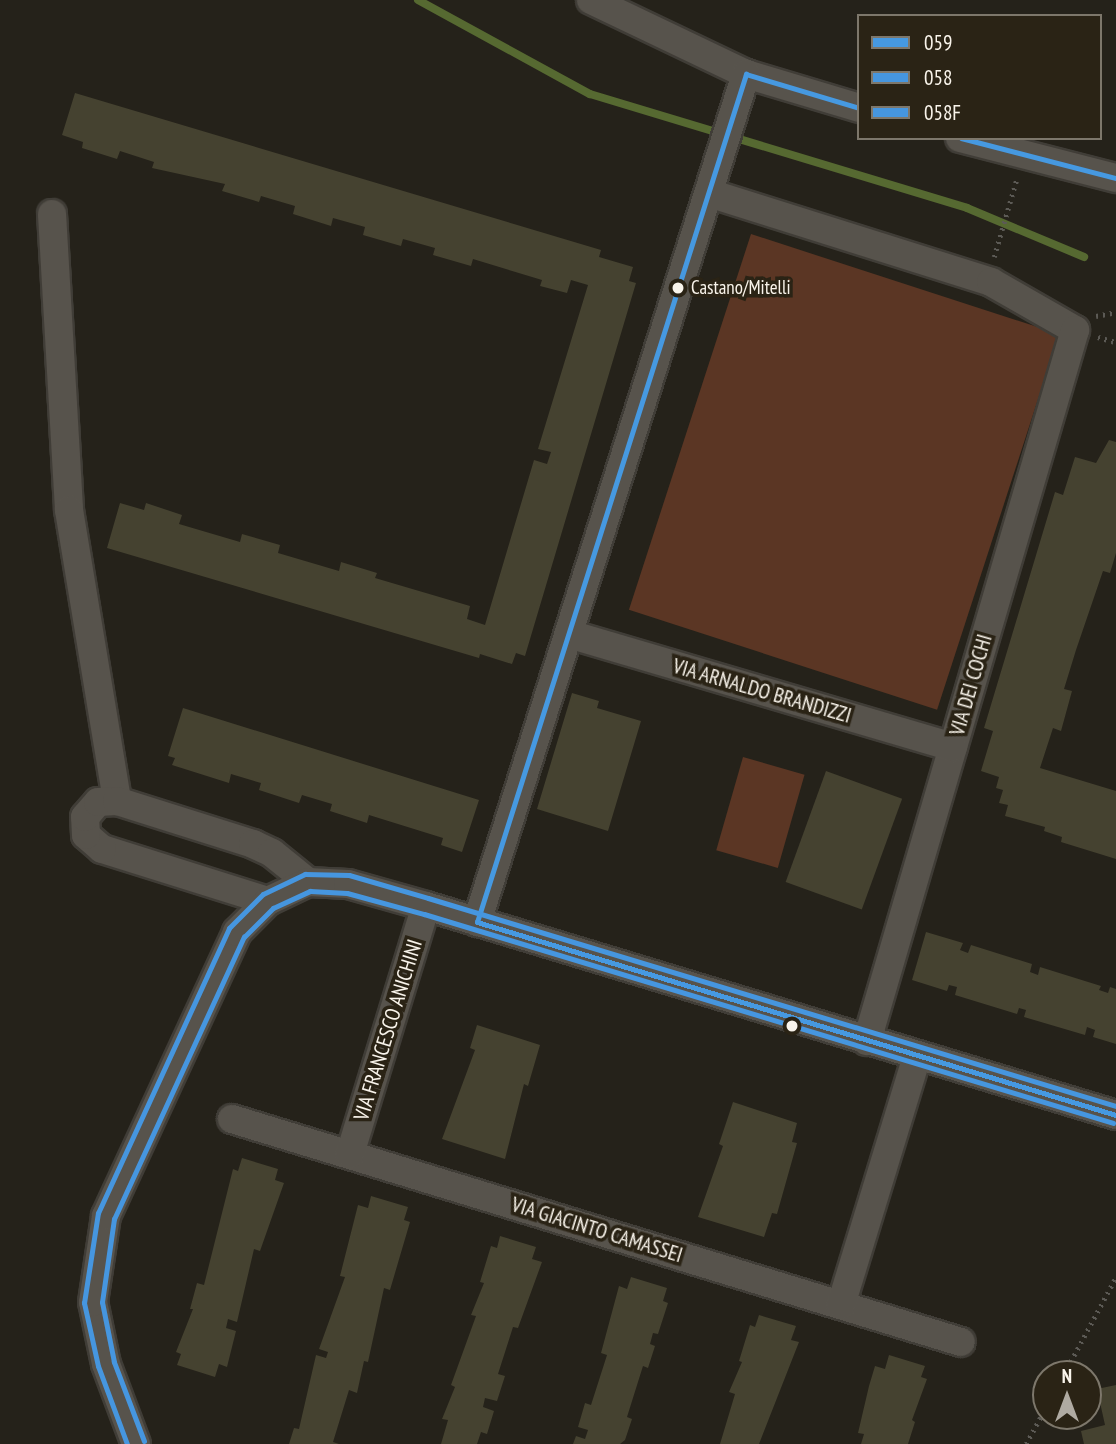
<!DOCTYPE html>
<style>
body{margin:0}
#map{position:relative;width:1116px;height:1444px;overflow:hidden;background:#25221a;font-family:"PT Sans Narrow",sans-serif}
div>[style]{position:absolute}
[style*='--x']{left:calc(var(--x)*1px);top:calc(var(--y)*1px);width:calc(var(--w)*1px);rotate:calc(var(--a)*1deg)}
.green>*{inset:0;background:#5b3624;transform-origin:0 0}
.stream>*{height:8px;margin:-4px;padding:0 4px;transform-origin:4px;border-radius:4px;background:#566931}
.building>*{inset:0;background:#454230;transform-origin:0 0}
.path>*{height:4.5px;margin-top:-2.25px;transform-origin:0;background:repeating-linear-gradient(90deg,#5c5a55 0 2px,transparent 0 7px)}
.roads{filter:drop-shadow(2px 0 #403d37) drop-shadow(-2px 0 #403d37) drop-shadow(0 2px #403d37) drop-shadow(0 -2px #403d37)}
.street>*{height:28px;margin:-14px;padding:0 14px;transform-origin:14px;border-radius:14px;background:#57534c}
.bus-1>*{height:5px;margin:-2.5px;padding:0 2.5px;transform-origin:2.5px;border-radius:2.5px;background:#4699e1}
.bus-2>*{height:5px;margin:-2.5px;padding:0 2.5px;transform-origin:2.5px;border-radius:2.5px;background:#4696df}
.bus-3>*{height:5px;margin:-2.5px;padding:0 2.5px;transform-origin:2.5px;border-radius:2.5px;background:#4696df}
.dots>*{width:19px;height:19px;translate:-50% -50%;box-sizing:border-box;border:4px solid #2a2315;border-radius:50%}
span{translate:-50% -50%;white-space:nowrap;text-align:center;line-height:1.15;-webkit-text-stroke:7px #2a2315;paint-order:stroke}
.bus-label{font-size:19px;color:#f9f4eb}
.left{translate:0 -50%;text-align:left}
.street-label{font-size:21px;color:#f9f4eb}
.legend{position:absolute;left:857px;top:14px;width:245px;height:126px;box-sizing:border-box;background:#2a2315;border:2px solid #7d776b;margin:0;padding:9px 12px;list-style:none;font-size:21px;color:#f9f4eb}
.legend li{display:flex;align-items:center;gap:14px;height:35px}
.legend b{width:35px;border:2px solid #7d776b}
.north{position:absolute;left:1032px;top:1360px;width:70px;height:70px;box-sizing:border-box;background:#2a2315;border:2px solid #7d776b;border-radius:50%;rotate:0deg;font-size:19px;font-weight:700;line-height:28px;text-align:center;color:#f9f4eb}
.north::after{content:'';display:block;margin:auto;width:24px;height:32px;background:#afaaa2;clip-path:polygon(50% 0,100% 100%,50% 72%,0 100%)}
</style>
<div id="map">
<div class="green">
<i style="left:751px;top:234px;width:324px;height:395px;rotate:18deg"></i>
<i style="left:743px;top:757px;width:64px;height:97px;rotate:16deg"></i>
</div>
<div class="stream">
<i style="--x:418;--y:0;--w:196;--a:28.7"></i>
<i style="--x:590;--y:94;--w:394;--a:16.8"></i>
<i style="--x:967;--y:208;--w:127;--a:22.7"></i>
</div>
<div class="building">
<i style="clip-path:polygon(75px 93px,601px 250px,599px 257px,633px 267px,629px 281px,636px 283px,525px 656px,516px 653px,512px 664px,480px 654px,479px 658px,107px 548px,120px 503px,144px 510px,146px 503px,182px 515px,179px 524px,240px 542px,242px 534px,280px 545px,278px 553px,339px 571px,341px 562px,377px 573px,375px 578px,470px 606px,467px 619px,485px 625px,534px 460px,547px 464px,551px 452px,538px 449px,588px 285px,571px 280px,567px 293px,540px 286px,542px 280px,473px 259px,471px 266px,433px 255px,435px 248px,403px 239px,401px 246px,363px 235px,365px 227px,333px 218px,331px 226px,293px 214px,295px 206px,261px 196px,259px 202px,222px 191px,225px 184px,152px 168px,154px 162px,120px 151px,117px 159px,82px 148px,83px 142px,62px 135px)"></i>
<i style="clip-path:polygon(1109px 440px,1116px 442px,1116px 553px,1110px 573px,1103px 571px,1076px 650px,1064px 689px,1072px 691px,1061px 731px,1053px 728px,1040px 768px,1116px 791px,1116px 859px,1061px 842px,1062px 837px,1044px 831px,1045px 827px,1005px 816px,1008px 805px,999px 803px,1003px 790px,996px 788px,999px 777px,981px 771px,993px 731px,984px 728px,1055px 492px,1063px 495px,1075px 457px,1096px 463px)"></i>
<i style="clip-path:polygon(572px 693px,599px 701px,597px 708px,641px 721px,608px 831px,537px 809px)"></i>
<i style="clip-path:polygon(183px 708px,479px 800px,462px 852px,441px 845px,443px 838px,369px 815px,367px 823px,330px 811px,332px 804px,302px 795px,299px 803px,259px 790px,261px 783px,231px 774px,229px 783px,172px 765px,175px 758px,168px 756px)"></i>
<i style="left:826px;top:771px;width:81px;height:118px;rotate:20deg"></i>
<i style="clip-path:polygon(926px 932px,963px 943px,960px 950px,968px 953px,971px 945px,1032px 964px,1030px 972px,1038px 975px,1040px 967px,1101px 986px,1099px 990px,1108px 993px,1110px 987px,1116px 989px,1116px 1044px,1093px 1037px,1095px 1030px,1087px 1027px,1085px 1035px,1024px 1017px,1026px 1010px,1019px 1008px,1017px 1014px,955px 995px,957px 987px,949px 985px,947px 991px,912px 980px)"></i>
<i style="clip-path:polygon(477px 1025px,540px 1045px,528px 1086px,524px 1084px,505px 1159px,442px 1139px,475px 1050px,470px 1048px)"></i>
<i style="clip-path:polygon(733px 1102px,797px 1123px,792px 1142px,797px 1143px,777px 1214px,772px 1213px,764px 1237px,698px 1217px,723px 1146px,719px 1144px)"></i>
<i style="clip-path:polygon(242px 1158px,278px 1169px,275px 1180px,284px 1183px,260px 1251px,254px 1249px,237px 1322px,228px 1319px,226px 1328px,236px 1331px,227px 1367px,219px 1364px,215px 1377px,177px 1365px,181px 1354px,176px 1352px,193px 1309px,190px 1309px,197px 1283px,204px 1285px,233px 1169px,238px 1171px)"></i>
<i style="clip-path:polygon(371px 1196px,408px 1207px,404px 1220px,410px 1222px,390px 1290px,384px 1288px,368px 1362px,364px 1361px,357px 1393px,349px 1390px,333px 1442px,339px 1444px,289px 1444px,294px 1428px,299px 1429px,316px 1355px,326px 1358px,328px 1352px,319px 1349px,345px 1277px,340px 1276px,358px 1205px,368px 1208px)"></i>
<i style="clip-path:polygon(500px 1236px,536px 1247px,532px 1259px,542px 1262px,518px 1328px,513px 1327px,498px 1374px,505px 1376px,497px 1401px,485px 1398px,483px 1407px,494px 1411px,487px 1434px,481px 1432px,477px 1444px,441px 1444px,448px 1420px,442px 1419px,455px 1387px,451px 1385px,476px 1316px,471px 1315px,484px 1283px,480px 1282px,491px 1246px,497px 1248px)"></i>
<i style="clip-path:polygon(631px 1277px,667px 1288px,663px 1301px,668px 1303px,658px 1334px,653px 1333px,650px 1344px,655px 1346px,648px 1368px,643px 1366px,627px 1417px,632px 1419px,625px 1440px,620px 1444px,573px 1444px,576px 1436px,585px 1439px,588px 1430px,578px 1427px,585px 1403px,591px 1405px,607px 1355px,601px 1353px,619px 1286px,627px 1289px)"></i>
<i style="clip-path:polygon(759px 1315px,796px 1326px,791px 1340px,799px 1342px,759px 1444px,720px 1444px,735px 1394px,729px 1392px,742px 1362px,739px 1361px,750px 1325px,755px 1327px)"></i>
<i style="clip-path:polygon(889px 1355px,925px 1366px,921px 1377px,927px 1379px,912px 1420px,915px 1422px,908px 1444px,861px 1444px,864px 1434px,858px 1433px,869px 1386px,875px 1366px,885px 1369px)"></i>
<i style="clip-path:polygon(1116px 1385px,1116px 1444px,1084px 1444px,1081px 1431px,1105px 1425px,1097px 1389px)"></i>
</div>
<div class="path">
<i style="--x:994;--y:257;--w:82;--a:-73.8"></i>
<i style="--x:1096;--y:316;--w:20;--a:-11"></i>
<i style="--x:1098;--y:337;--w:19;--a:16"></i>
<i style="--x:1064;--y:1374;--w:110;--a:-61.8"></i>
<i style="--x:1026;--y:1444;--w:42;--a:-61.6"></i>
</div>
<div class="roads">
<div class="street">
<i style="--x:591;--y:0;--w:172;--a:25.5"></i>
<i style="--x:746;--y:74;--w:118;--a:16.7"></i>
<i style="--x:960;--y:138;--w:161;--a:14.4"></i>
<i style="--x:709;--y:193;--w:296;--a:17.5"></i>
<i style="--x:991;--y:282;--w:97;--a:29.7"></i>
<i style="--x:1075;--y:330;--w:741;--a:106.31"></i>
<i style="--x:52;--y:214;--w:296;--a:86.7"></i>
<i style="--x:69;--y:510;--w:295;--a:80.6"></i>
<i style="--x:572;--y:635;--w:397;--a:16.4"></i>
<i style="--x:268;--y:901;--w:174;--a:-162.6"></i>
<i style="--x:102;--y:849;--w:21;--a:-139"></i>
<i style="--x:86;--y:835;--w:18;--a:-93"></i>
<i style="--x:85;--y:817;--w:20;--a:-49"></i>
<i style="--x:98;--y:802;--w:19;--a:-3"></i>
<i style="--x:117;--y:801;--w:143;--a:17.5"></i>
<i style="--x:253;--y:844;--w:21;--a:25"></i>
<i style="--x:272;--y:853;--w:46;--a:38.9"></i>
<i style="--x:477;--y:922;--w:890;--a:-72.4"></i>
<i style="--x:232;--y:1119;--w:762;--a:17.01"></i>
<i style="--x:350;--y:1154;--w:259;--a:-73"></i>
<i style="--x:841;--y:1305;--w:259;--a:-73"></i>
<i style="--x:136;--y:1444;--w:85;--a:-110.6"></i>
<i style="--x:106;--y:1364;--w:63;--a:-101.8"></i>
<i style="--x:93;--y:1302;--w:87;--a:-81.4"></i>
<i style="--x:106;--y:1216;--w:313;--a:-65.2"></i>
<i style="--x:237;--y:932;--w:44;--a:-45"></i>
<i style="--x:268;--y:901;--w:44;--a:-25.4"></i>
<i style="--x:308;--y:882;--w:40;--a:2.9"></i>
<i style="--x:348;--y:884;--w:81;--a:15.8"></i>
<i style="--x:426;--y:906;--w:721;--a:16.85"></i>
</div>
</div>
<div class="bus-1">
<i style="--x:746;--y:74;--w:118;--a:16.7"></i>
<i style="--x:961;--y:138;--w:160;--a:14.5"></i>
<i style="--x:477;--y:922;--w:890;--a:-72.4"></i>
<i style="--x:477;--y:922;--w:668;--a:16.81"></i>
</div>
<div class="bus-2">
<i style="--x:144;--y:1441;--w:85;--a:-110.8"></i>
<i style="--x:114;--y:1362;--w:61;--a:-101.3"></i>
<i style="--x:102;--y:1302;--w:84;--a:-81.8"></i>
<i style="--x:114;--y:1219;--w:311;--a:-65.3"></i>
<i style="--x:244;--y:937;--w:41;--a:-45"></i>
<i style="--x:273;--y:908;--w:41;--a:-24.7"></i>
<i style="--x:310;--y:891;--w:37;--a:3"></i>
<i style="--x:347;--y:893;--w:80;--a:15.3"></i>
<i style="--x:424;--y:914;--w:720;--a:16.87"></i>
</div>
<div class="bus-3">
<i style="--x:127;--y:1444;--w:83;--a:-110.4"></i>
<i style="--x:98;--y:1366;--w:65;--a:-102.5"></i>
<i style="--x:84;--y:1303;--w:91;--a:-81.2"></i>
<i style="--x:98;--y:1213;--w:314;--a:-65.3"></i>
<i style="--x:229;--y:928;--w:48;--a:-45"></i>
<i style="--x:263;--y:894;--w:47;--a:-25.5"></i>
<i style="--x:305;--y:874;--w:44;--a:1.3"></i>
<i style="--x:349;--y:875;--w:82;--a:16.2"></i>
<i style="--x:428;--y:898;--w:719;--a:16.82"></i>
</div>
<div class="dots">
<i style="left:678px;top:288px;background:#f9f4eb"></i>
<i style="left:792px;top:1026px;background:#f9f4eb"></i>
</div>
<div class="bus-label">
<span class="left" style="left:691px;top:288px">Castano/Mitelli</span>
</div>
<div class="street-label">
<span style="left:971px;top:685px;rotate:-74deg">VIA DEI COCHI</span>
<span style="left:762px;top:691px;rotate:16deg">VIA ARNALDO BRANDIZZI</span>
<span style="left:388px;top:1030px;rotate:-73deg">VIA FRANCESCO ANICHINI</span>
<span style="left:597px;top:1230px;rotate:17deg">VIA GIACINTO CAMASSEI</span>
</div>
<ul class="legend">
<li><b style="height:9px;background:#4699e1"></b>059</li>
<li><b style="height:9px;background:#4696df"></b>058</li>
<li><b style="height:9px;background:#4696df"></b>058F</li>
</ul>
<div class="north">N</div>
</div>
